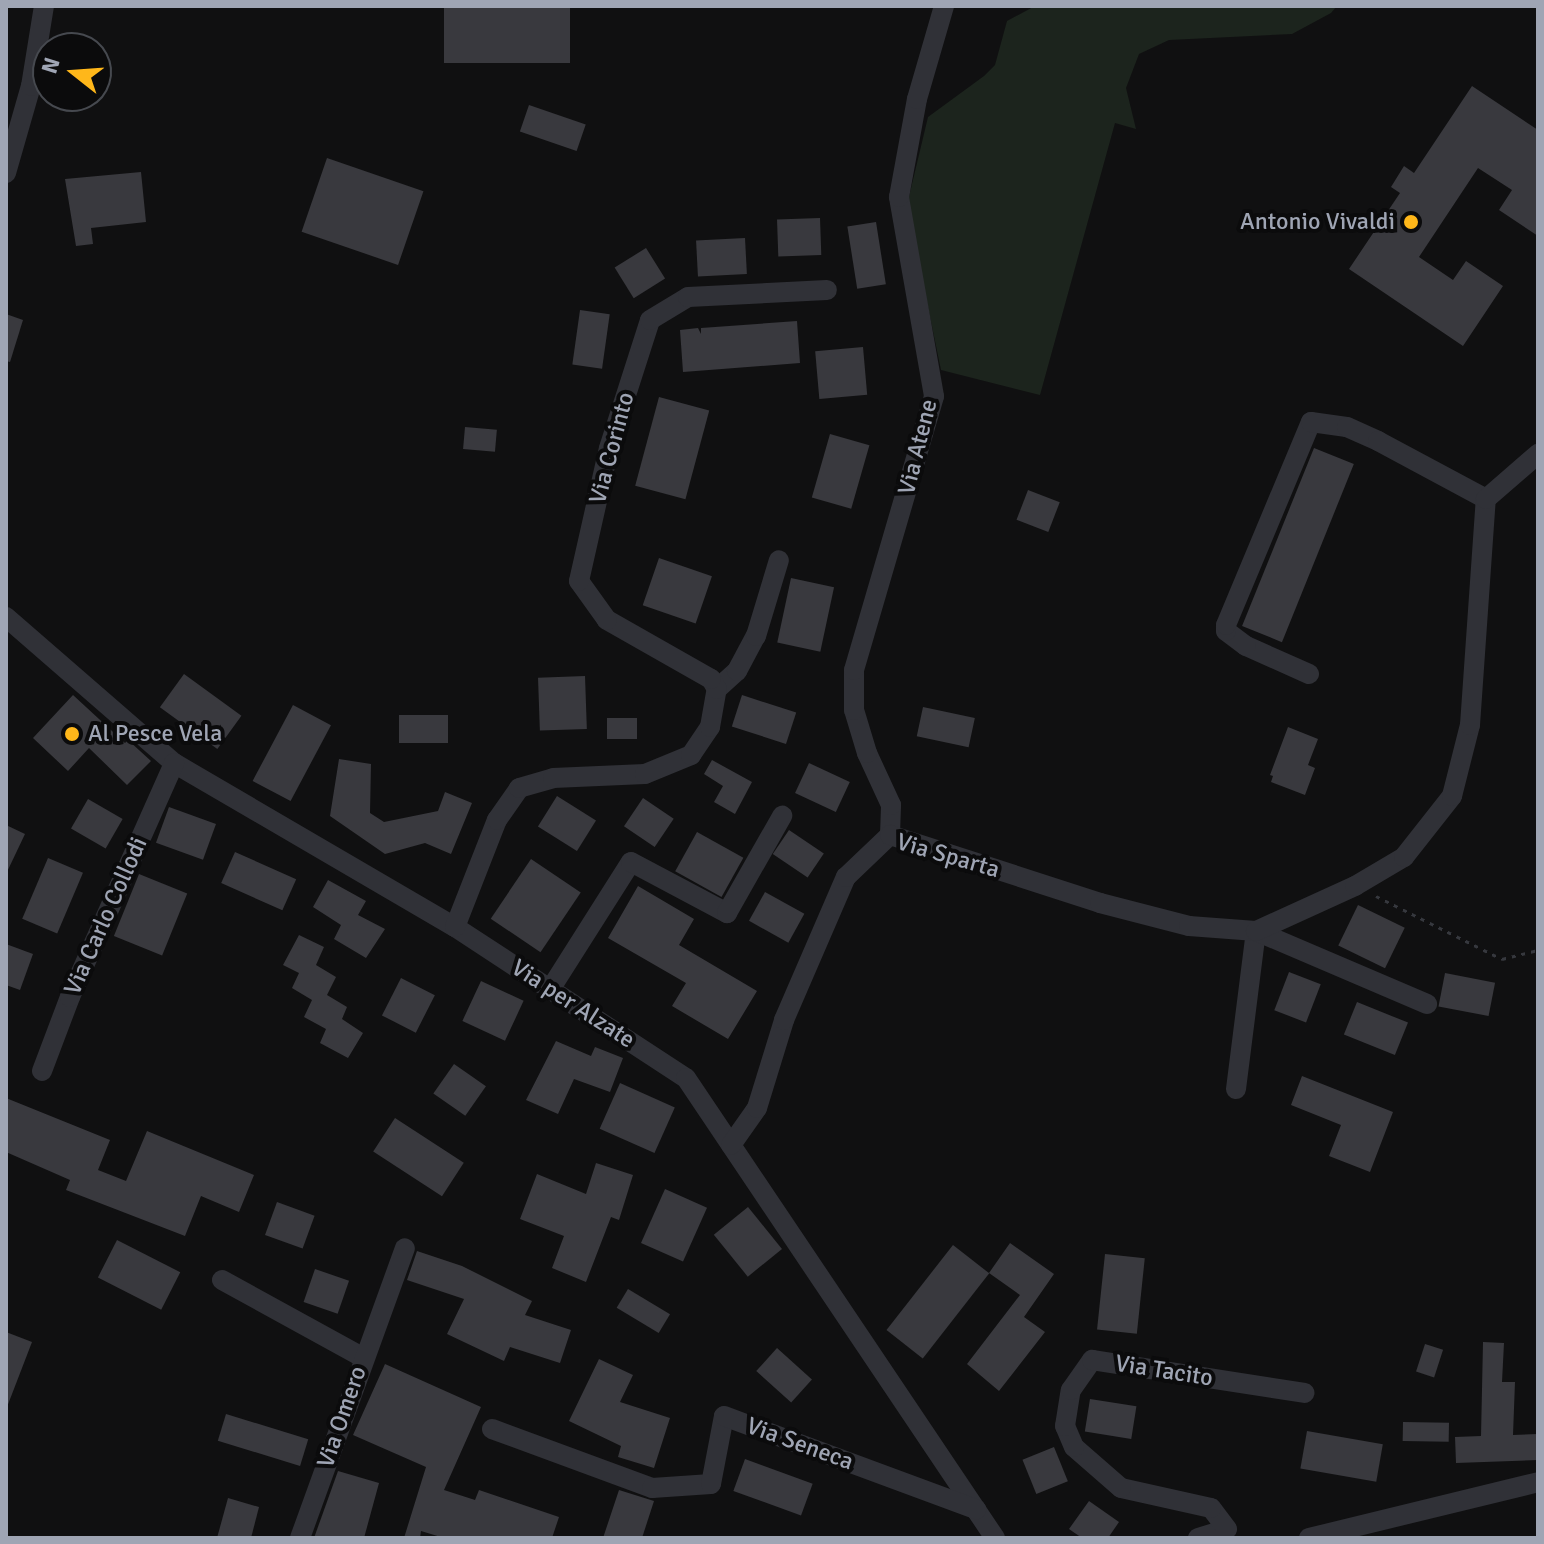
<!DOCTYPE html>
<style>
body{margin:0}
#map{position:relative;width:1544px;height:1544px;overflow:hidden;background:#101011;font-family:Signika,sans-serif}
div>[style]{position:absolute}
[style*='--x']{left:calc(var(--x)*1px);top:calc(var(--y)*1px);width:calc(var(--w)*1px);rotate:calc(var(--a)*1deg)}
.green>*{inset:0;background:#1c241d}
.building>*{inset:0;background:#39393e;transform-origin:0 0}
.path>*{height:3px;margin-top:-1.5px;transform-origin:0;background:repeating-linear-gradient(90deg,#36383e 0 4px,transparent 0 10px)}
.minor>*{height:20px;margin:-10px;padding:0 10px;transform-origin:10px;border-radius:10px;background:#303137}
.dots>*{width:22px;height:22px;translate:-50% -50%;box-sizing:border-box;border:4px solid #0b0b0c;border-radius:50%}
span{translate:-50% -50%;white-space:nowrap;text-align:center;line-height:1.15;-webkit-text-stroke:8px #0b0b0c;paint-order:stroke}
.poi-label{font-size:24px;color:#9fa5b4}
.right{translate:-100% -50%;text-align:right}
.left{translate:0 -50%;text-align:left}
.street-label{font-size:24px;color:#9fa5b4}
.frame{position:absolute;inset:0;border:8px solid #9fa5b4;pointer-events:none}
.north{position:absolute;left:32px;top:32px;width:80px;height:80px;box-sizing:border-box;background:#0b0b0c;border:2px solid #46494f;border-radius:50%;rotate:287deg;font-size:22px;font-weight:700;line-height:32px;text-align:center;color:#9fa5b4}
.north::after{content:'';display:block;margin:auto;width:28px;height:36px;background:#ffb71a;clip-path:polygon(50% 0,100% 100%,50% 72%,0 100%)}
</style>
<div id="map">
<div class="green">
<i style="clip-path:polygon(1035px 6px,1337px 6px,1331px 13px,1292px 34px,1169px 40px,1139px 54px,1126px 88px,1136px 129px,1115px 123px,1040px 395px,941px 370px,907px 205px,928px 117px,984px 76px,995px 65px,1007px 21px)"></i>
</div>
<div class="building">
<i style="left:444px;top:6px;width:126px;height:57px"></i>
<i style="clip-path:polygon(1472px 86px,1538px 130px,1538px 236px,1499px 210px,1512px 190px,1478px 168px,1419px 257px,1453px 280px,1466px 261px,1503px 286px,1463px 346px,1349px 269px,1400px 193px,1391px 187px,1404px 166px,1414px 173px)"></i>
<i style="left:529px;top:105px;width:60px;height:28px;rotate:19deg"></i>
<i style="left:327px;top:158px;width:102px;height:78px;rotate:19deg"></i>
<i style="clip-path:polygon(141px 172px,146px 222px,91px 228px,93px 244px,76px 246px,65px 179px)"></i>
<i style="left:820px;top:218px;width:37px;height:43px;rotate:88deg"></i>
<i style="left:876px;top:222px;width:63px;height:29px;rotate:81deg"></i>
<i style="left:745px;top:238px;width:36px;height:49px;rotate:87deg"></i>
<i style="left:646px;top:248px;width:36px;height:37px;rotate:58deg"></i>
<i style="left:580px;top:310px;width:30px;height:55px;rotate:8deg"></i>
<i style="clip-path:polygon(6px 314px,23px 320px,10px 362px,6px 361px)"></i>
<i style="clip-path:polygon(797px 321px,800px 363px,683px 372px,680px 330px,698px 328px,701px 334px,701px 328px)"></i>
<i style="left:863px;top:347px;width:48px;height:48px;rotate:85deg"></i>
<i style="left:659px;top:397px;width:52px;height:92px;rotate:15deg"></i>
<i style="left:465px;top:427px;width:32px;height:22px;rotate:5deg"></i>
<i style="left:830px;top:434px;width:41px;height:66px;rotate:16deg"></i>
<i style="left:1314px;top:448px;width:43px;height:192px;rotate:22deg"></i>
<i style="left:1028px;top:490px;width:34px;height:32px;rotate:21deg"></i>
<i style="left:659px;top:558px;width:56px;height:50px;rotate:19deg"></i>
<i style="left:791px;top:578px;width:44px;height:66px;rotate:12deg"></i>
<i style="left:184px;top:674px;width:71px;height:41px;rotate:36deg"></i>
<i style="left:585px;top:676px;width:53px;height:47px;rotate:88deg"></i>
<i style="clip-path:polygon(73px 695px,125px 743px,128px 740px,151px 761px,127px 785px,89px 748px,68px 771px,33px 738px)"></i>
<i style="left:742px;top:695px;width:57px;height:33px;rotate:18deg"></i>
<i style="left:293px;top:705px;width:43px;height:86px;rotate:28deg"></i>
<i style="left:923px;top:707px;width:53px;height:30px;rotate:12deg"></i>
<i style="left:399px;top:715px;width:49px;height:28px"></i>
<i style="left:607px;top:718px;width:30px;height:21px"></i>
<i style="clip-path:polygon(1288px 727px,1318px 739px,1308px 765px,1315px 768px,1305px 795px,1271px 782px,1273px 776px,1270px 775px)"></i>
<i style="clip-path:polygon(339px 759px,371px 764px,370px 813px,384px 822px,438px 811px,445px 792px,472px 803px,451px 854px,425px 843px,385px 854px,330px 816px)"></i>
<i style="clip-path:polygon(712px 760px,752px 782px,735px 814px,714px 802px,723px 786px,704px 774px)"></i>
<i style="left:809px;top:763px;width:45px;height:33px;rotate:25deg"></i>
<i style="left:557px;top:796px;width:46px;height:36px;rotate:32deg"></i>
<i style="left:643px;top:798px;width:37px;height:34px;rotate:34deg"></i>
<i style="left:88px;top:799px;width:40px;height:34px;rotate:30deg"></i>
<i style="left:169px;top:807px;width:50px;height:38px;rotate:20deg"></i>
<i style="clip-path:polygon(6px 825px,25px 834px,6px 874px)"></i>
<i style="left:789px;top:830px;width:42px;height:29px;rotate:34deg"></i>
<i style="left:697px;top:832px;width:53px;height:45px;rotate:29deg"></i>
<i style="left:235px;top:852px;width:67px;height:34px;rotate:24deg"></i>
<i style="left:48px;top:858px;width:38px;height:66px;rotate:23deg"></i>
<i style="left:531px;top:859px;width:60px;height:72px;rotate:34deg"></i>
<i style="left:139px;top:874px;width:52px;height:67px;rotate:22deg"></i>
<i style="clip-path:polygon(328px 880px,366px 901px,358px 915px,385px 929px,366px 958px,334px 939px,341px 925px,313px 907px)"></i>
<i style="clip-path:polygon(638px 886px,694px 919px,679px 945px,757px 991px,728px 1039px,672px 1006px,686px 983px,608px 938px)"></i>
<i style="left:765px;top:892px;width:45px;height:33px;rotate:29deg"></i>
<i style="left:1358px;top:905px;width:52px;height:45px;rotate:26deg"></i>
<i style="clip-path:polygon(299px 935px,324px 947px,316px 965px,336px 977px,327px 995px,347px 1007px,342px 1019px,363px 1033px,348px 1058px,320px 1043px,326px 1029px,304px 1017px,312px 1000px,292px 988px,299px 973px,283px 965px)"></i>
<i style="clip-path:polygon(6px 944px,33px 954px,20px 990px,6px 985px)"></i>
<i style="left:1289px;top:972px;width:34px;height:41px;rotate:21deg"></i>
<i style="left:1445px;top:973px;width:51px;height:34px;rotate:11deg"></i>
<i style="left:401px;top:978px;width:38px;height:42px;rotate:27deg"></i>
<i style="left:481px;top:981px;width:47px;height:44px;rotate:25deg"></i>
<i style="left:1357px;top:1002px;width:55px;height:35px;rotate:22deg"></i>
<i style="clip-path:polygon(556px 1041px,591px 1056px,595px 1047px,623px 1058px,610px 1092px,574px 1079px,558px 1114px,526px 1100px)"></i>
<i style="left:454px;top:1064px;width:39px;height:36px;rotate:35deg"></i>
<i style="clip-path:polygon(1302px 1076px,1393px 1112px,1370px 1172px,1329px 1156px,1341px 1125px,1291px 1105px)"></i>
<i style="left:620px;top:1083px;width:60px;height:50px;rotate:24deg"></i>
<i style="clip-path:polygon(6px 1098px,110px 1140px,98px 1170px,126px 1181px,147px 1131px,254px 1175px,239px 1212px,201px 1196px,185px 1236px,66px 1190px,70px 1180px,6px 1152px)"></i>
<i style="left:395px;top:1118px;width:82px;height:40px;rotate:33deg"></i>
<i style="clip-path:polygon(596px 1163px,633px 1175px,619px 1220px,611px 1217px,586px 1282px,552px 1268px,564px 1236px,520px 1219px,537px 1174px,586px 1194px)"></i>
<i style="left:665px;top:1189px;width:46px;height:59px;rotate:24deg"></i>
<i style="left:277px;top:1202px;width:40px;height:35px;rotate:20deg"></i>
<i style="left:748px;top:1207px;width:54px;height:44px;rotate:51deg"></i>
<i style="left:117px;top:1240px;width:71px;height:42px;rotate:27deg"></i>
<i style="clip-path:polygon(1010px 1243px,1054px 1274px,1024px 1317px,1045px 1332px,999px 1391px,967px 1364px,1020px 1295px,989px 1273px)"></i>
<i style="left:953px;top:1245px;width:46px;height:108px;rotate:38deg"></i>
<i style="clip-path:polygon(417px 1251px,462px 1266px,532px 1301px,525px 1315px,571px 1330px,560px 1363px,510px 1347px,504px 1361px,447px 1334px,464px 1299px,407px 1280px)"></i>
<i style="left:1105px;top:1254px;width:40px;height:76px;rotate:6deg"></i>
<i style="left:315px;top:1269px;width:36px;height:35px;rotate:19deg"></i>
<i style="left:628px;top:1289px;width:49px;height:22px;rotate:31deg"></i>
<i style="clip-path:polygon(6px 1332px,32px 1342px,7px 1407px,6px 1407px)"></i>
<i style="clip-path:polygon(1483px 1342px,1504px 1343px,1502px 1382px,1515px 1382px,1513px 1435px,1538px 1434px,1538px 1460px,1456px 1463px,1455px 1437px,1481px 1436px)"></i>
<i style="left:1425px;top:1344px;width:19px;height:29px;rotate:18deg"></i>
<i style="left:777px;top:1348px;width:47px;height:31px;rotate:42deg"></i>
<i style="clip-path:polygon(599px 1359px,633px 1375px,620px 1402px,670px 1418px,654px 1468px,618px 1457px,621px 1446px,569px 1421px)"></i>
<i style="clip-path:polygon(385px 1364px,481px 1407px,444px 1490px,475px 1500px,479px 1490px,559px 1517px,552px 1538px,444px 1538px,421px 1531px,420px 1538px,404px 1538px,426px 1467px,353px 1435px)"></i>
<i style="left:1090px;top:1399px;width:47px;height:33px;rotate:9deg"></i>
<i style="left:226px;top:1414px;width:86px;height:28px;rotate:17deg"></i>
<i style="left:1403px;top:1422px;width:46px;height:19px;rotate:1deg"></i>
<i style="left:1307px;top:1431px;width:77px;height:38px;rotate:10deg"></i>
<i style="left:1054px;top:1447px;width:37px;height:34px;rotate:68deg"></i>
<i style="left:745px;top:1459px;width:72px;height:34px;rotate:20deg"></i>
<i style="clip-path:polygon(338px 1471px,379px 1483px,364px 1538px,314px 1538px)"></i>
<i style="clip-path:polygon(619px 1490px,654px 1501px,642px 1538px,603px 1538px)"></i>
<i style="clip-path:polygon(228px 1498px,259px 1507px,251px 1538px,217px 1538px)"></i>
<i style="clip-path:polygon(1089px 1501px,1119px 1522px,1108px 1538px,1082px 1538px,1069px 1529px)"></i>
</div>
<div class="path">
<i style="--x:1376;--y:896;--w:141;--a:26.6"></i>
<i style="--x:1502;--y:959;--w:37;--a:-14"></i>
</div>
<div class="minor">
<i style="--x:6;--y:173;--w:91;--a:-74"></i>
<i style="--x:31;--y:86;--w:81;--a:-80.8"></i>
<i style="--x:6;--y:617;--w:223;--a:41"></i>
<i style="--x:174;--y:763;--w:325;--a:30.3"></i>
<i style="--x:455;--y:927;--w:276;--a:33.2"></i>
<i style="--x:686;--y:1078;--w:554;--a:56.11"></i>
<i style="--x:1309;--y:674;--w:69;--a:-156"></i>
<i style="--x:1246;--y:646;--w:25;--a:-143"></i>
<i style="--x:1226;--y:631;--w:6;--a:-90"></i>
<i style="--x:1226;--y:625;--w:220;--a:-67.3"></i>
<i style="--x:1311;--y:422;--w:36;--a:8"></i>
<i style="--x:1347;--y:427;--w:34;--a:24"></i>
<i style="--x:1378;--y:441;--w:123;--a:28.2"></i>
<i style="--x:717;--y:689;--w:27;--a:-42"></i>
<i style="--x:737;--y:671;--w:40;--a:-62"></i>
<i style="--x:756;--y:636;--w:79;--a:-73.2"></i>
<i style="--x:890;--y:835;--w:30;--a:-88"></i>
<i style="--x:891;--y:805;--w:57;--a:-114.8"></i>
<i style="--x:867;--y:753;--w:45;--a:-106.8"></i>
<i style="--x:854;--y:710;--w:40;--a:-90"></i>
<i style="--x:854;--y:670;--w:285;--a:-73.7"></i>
<i style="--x:934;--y:396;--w:202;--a:-100"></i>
<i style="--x:899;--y:197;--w:100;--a:-79.6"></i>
<i style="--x:917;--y:99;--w:97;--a:-73.8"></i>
<i style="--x:455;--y:927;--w:115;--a:-68.6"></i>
<i style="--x:497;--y:820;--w:39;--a:-55"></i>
<i style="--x:519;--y:788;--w:35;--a:-16"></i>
<i style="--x:553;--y:778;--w:92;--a:-2.5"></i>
<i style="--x:645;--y:774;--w:50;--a:-22.4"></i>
<i style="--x:691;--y:755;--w:34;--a:-56"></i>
<i style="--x:710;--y:727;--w:39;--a:-80"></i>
<i style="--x:717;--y:689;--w:12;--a:-121"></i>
<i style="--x:711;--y:679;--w:120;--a:-150.4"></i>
<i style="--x:607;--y:620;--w:48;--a:-125.7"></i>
<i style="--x:579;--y:581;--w:136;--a:-77.3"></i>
<i style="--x:609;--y:448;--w:134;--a:-72.2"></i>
<i style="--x:650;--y:320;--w:44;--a:-31.2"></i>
<i style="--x:688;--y:297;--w:139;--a:-2.9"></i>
<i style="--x:551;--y:988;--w:149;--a:-57.6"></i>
<i style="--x:631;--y:862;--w:109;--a:28"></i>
<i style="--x:727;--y:913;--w:112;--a:-60.4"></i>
<i style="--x:42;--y:1071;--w:79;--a:-69.3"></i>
<i style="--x:70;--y:997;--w:256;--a:-66"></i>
<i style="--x:1236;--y:1089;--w:159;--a:-82.8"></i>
<i style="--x:1256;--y:931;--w:186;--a:23.1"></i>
<i style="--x:731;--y:1145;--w:45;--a:-54.9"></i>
<i style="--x:757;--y:1108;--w:92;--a:-72.9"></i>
<i style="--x:784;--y:1020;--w:156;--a:-66.6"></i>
<i style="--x:846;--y:877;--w:61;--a:-43.7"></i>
<i style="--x:890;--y:835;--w:221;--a:17.9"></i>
<i style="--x:1100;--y:903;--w:92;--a:14.5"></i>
<i style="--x:1189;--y:926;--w:67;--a:4.3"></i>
<i style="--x:1256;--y:931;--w:109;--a:-24.4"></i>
<i style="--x:1355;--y:886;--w:57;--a:-30.6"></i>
<i style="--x:1404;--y:857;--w:78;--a:-51.8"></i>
<i style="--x:1452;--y:796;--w:73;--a:-75.8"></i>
<i style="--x:1470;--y:725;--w:227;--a:-86"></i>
<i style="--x:1486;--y:499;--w:69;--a:-40.9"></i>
<i style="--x:222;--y:1280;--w:162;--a:28.8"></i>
<i style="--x:492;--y:1429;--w:171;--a:20.2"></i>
<i style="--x:652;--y:1488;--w:59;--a:-3.9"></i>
<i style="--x:711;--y:1484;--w:69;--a:-79.2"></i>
<i style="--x:724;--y:1416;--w:269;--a:20.3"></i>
<i style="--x:300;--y:1538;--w:308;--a:-70.1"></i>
<i style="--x:1198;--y:1538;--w:30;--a:-17"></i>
<i style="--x:1227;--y:1529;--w:26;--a:-127"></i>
<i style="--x:1211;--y:1508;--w:92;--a:-167.5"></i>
<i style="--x:1121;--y:1488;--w:62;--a:-138.9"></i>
<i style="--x:1074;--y:1447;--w:23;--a:-113"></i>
<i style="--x:1065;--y:1426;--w:36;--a:-81"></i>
<i style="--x:1071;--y:1390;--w:37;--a:-55"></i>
<i style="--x:1092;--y:1360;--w:215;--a:8.8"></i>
<i style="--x:1309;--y:1538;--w:236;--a:-13.7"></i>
</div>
<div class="dots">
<i style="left:1411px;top:222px;background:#ffb71a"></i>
<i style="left:72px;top:734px;background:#ffb71a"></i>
</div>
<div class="poi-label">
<span class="right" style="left:1395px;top:222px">Antonio Vivaldi</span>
<span class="left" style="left:88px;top:734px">Al Pesce Vela</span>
</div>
<div class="street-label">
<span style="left:918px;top:447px;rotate:-76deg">Via Atene</span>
<span style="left:612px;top:448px;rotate:-75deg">Via Corinto</span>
<span style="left:948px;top:856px;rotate:16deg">Via Sparta</span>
<span style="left:106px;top:916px;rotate:-66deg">Via Carlo Collodi</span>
<span style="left:573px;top:1004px;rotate:33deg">Via per Alzate</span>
<span style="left:1164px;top:1371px;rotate:9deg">Via Tacito</span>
<span style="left:342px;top:1417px;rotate:-71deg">Via Omero</span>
<span style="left:800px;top:1444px;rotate:20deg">Via Seneca</span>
</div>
<div class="frame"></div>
<div class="north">N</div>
</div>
